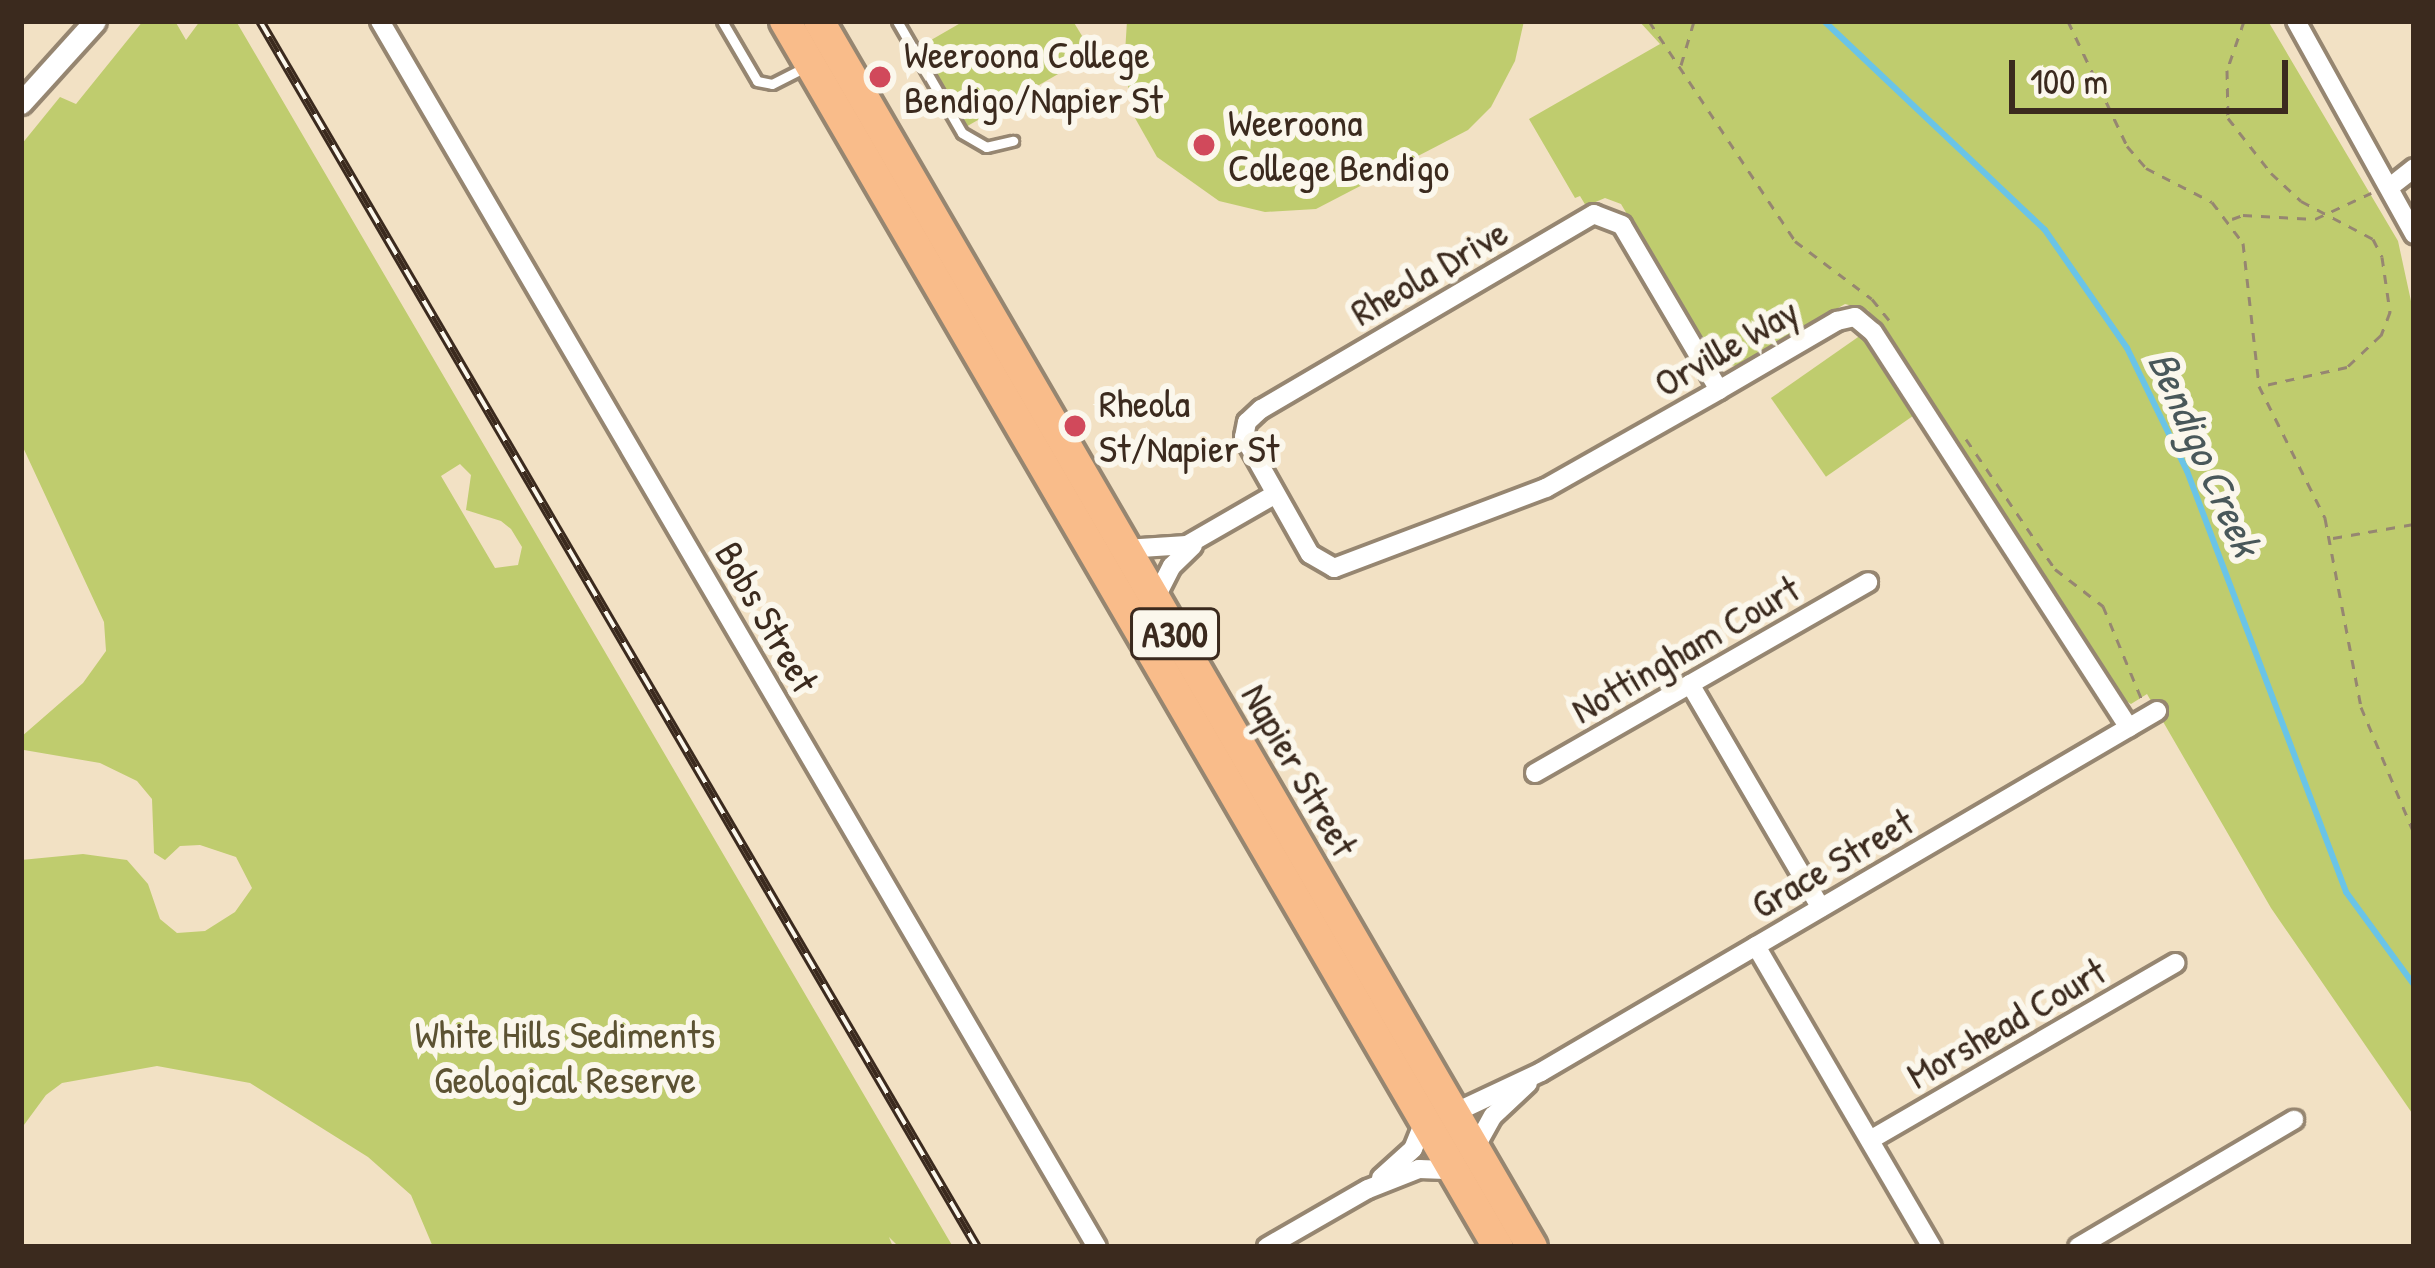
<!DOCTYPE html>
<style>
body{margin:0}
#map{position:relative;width:2435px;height:1268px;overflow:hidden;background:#f2e1c4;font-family:"Patrick Hand",sans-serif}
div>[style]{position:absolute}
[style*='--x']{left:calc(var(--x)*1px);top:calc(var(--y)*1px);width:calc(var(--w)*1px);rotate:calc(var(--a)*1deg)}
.green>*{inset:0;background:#bfcc6e;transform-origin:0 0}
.stream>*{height:6px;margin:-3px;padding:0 3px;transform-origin:3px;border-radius:3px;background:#6ac4e7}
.path>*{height:3px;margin-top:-1.5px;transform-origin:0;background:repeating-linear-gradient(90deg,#968671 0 9px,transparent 0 18px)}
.roads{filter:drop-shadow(3px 0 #968671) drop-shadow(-3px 0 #968671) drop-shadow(0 3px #968671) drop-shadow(0 -3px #968671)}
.service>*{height:9px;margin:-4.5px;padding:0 4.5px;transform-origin:4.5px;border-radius:4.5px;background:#fff}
.minor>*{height:18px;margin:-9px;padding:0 9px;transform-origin:9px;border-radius:9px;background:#fff}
.tertiary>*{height:21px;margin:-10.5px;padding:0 10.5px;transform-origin:10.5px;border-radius:10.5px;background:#fff}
.trunk>*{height:30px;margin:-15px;padding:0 15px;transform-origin:15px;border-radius:15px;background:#f9bc8a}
.rail>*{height:10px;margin-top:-5px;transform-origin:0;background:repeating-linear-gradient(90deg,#fbf7ec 0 18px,#3b2a1e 0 36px);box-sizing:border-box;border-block:3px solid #3b2a1e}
.dots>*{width:33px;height:33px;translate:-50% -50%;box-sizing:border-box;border:6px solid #fbf7ec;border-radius:50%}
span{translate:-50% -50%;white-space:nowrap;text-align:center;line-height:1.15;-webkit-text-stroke:12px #fbf7ec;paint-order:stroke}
.shield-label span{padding:3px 9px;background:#fbf7ec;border:3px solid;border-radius:9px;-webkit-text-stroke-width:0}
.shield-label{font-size:36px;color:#3b2a1e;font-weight:700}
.poi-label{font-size:39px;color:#3b2a1e}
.left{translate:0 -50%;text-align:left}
.street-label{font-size:39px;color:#3b2a1e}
.park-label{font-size:39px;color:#5c5232}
.water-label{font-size:42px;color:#49585a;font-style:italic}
.frame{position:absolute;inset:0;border:24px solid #3b2a1e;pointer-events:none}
.scale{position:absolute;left:2009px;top:60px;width:279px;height:54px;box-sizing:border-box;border:6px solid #3b2a1e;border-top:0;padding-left:15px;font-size:36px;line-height:42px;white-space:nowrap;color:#3b2a1e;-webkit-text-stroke:9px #fbf7ec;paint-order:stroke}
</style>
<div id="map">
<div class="green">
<i style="clip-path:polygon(evenodd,143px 21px,175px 21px,186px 40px,200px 21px,236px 21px,953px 1247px,899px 1247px,889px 1237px,893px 1247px,433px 1247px,411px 1195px,368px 1157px,250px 1083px,157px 1066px,62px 1083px,46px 1095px,21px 1129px,21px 860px,83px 854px,127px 860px,148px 884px,160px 919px,177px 933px,205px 931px,235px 912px,252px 888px,236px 857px,200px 845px,180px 846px,165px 860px,154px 853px,152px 799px,137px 781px,100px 763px,24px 750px,21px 737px,83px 683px,106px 651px,104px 622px,21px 443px,21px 145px,60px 97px,76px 104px,143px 21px,460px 464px,471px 475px,466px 510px,501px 521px,511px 529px,522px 547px,518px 565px,495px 568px,441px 476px,460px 464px)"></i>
<i style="clip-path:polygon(964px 21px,1073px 21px,1093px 54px,964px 128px,919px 47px)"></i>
<i style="clip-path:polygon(1127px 21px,1524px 21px,1515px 61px,1491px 107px,1468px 130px,1316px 209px,1265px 212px,1219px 201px,1157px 157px,1135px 118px,1124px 68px)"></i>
<i style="clip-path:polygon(1639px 21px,2268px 21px,2398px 241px,2414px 315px,2414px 1116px,2271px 908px,2147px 694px,2131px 704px,2121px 698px,1868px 310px,1845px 304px,1738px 366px,1722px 365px,1710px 355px,1621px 204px,1605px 198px,1586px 206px,1580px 196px,1575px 198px,1529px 119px,1660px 44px)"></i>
<i style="left:1861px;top:335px;width:96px;height:110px;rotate:55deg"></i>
</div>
<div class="stream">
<i style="--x:1824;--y:21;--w:304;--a:43.4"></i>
<i style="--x:2045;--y:230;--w:144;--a:55.2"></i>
<i style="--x:2127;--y:348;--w:137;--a:64"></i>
<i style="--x:2187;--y:471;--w:450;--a:69.3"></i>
<i style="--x:2346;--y:892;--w:115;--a:53.8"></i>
</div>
<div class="path">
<i style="--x:1649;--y:21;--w:264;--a:56.4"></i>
<i style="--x:1795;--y:241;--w:96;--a:37"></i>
<i style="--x:1872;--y:299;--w:27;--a:51"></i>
<i style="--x:2068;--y:21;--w:138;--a:64.7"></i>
<i style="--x:2127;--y:146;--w:29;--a:49"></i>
<i style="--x:2146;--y:168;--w:74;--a:27.3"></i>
<i style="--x:2212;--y:202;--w:51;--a:52.9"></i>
<i style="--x:2243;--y:243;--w:144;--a:83.6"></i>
<i style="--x:2259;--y:386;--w:148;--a:63.4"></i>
<i style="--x:2325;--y:518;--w:192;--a:79.2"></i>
<i style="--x:2361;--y:707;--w:137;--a:67.2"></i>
<i style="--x:2244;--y:21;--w:52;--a:109.1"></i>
<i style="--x:2227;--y:70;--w:48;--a:88.8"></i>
<i style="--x:2228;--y:118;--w:70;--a:52"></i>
<i style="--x:2271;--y:173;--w:41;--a:43"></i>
<i style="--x:2301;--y:201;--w:81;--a:27.8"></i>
<i style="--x:2373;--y:239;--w:20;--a:63"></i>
<i style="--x:2382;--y:257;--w:56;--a:81.7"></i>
<i style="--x:2390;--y:312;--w:25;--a:111"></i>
<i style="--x:2381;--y:335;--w:47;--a:136.7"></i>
<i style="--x:2347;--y:367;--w:88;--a:167.5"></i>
<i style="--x:1681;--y:65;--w:46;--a:-73.5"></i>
<i style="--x:2232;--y:219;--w:12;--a:-20"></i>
<i style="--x:2243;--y:215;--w:72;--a:3.2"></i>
<i style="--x:2315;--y:219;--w:62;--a:-24.9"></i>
<i style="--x:1966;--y:439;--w:158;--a:55.6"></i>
<i style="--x:2055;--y:569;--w:61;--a:37.6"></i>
<i style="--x:2103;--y:606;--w:102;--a:67.5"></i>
<i style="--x:2333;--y:538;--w:82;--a:-9.8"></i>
</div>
<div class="roads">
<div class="service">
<i style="--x:722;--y:21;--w:69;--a:59.7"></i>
<i style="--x:757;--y:81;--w:15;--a:11"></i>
<i style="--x:772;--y:84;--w:37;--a:-27"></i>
<i style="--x:897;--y:21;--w:129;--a:59.9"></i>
<i style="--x:962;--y:133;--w:28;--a:30"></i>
<i style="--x:986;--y:147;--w:28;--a:-13"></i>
</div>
<div class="minor">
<i style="--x:380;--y:21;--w:1420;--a:59.68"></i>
<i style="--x:2296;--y:21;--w:244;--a:61"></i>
<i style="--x:2390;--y:187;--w:31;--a:-38"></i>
<i style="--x:1719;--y:390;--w:191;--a:-120.5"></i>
<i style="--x:1622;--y:225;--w:30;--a:-159"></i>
<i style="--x:1594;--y:214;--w:386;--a:149.6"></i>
<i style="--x:1261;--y:409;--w:19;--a:137"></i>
<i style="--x:1247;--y:422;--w:15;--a:101"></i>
<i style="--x:1244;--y:437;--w:134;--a:60.6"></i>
<i style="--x:1310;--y:554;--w:28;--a:30"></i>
<i style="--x:1334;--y:568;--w:227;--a:-20.7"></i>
<i style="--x:1546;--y:488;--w:199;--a:-29.5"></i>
<i style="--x:1719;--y:390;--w:137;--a:-30.3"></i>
<i style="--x:1837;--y:321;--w:18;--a:-13"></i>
<i style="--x:1855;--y:317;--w:23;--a:40"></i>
<i style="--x:1873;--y:332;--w:471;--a:57.1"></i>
<i style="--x:1125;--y:549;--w:62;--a:-3.7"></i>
<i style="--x:1187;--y:545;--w:100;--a:-29.9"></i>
<i style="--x:1155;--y:599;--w:37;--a:-63"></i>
<i style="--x:1172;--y:566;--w:29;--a:-44"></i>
<i style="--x:1690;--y:684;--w:259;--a:59.7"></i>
<i style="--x:1535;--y:773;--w:384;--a:-29.8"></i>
<i style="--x:1756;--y:946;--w:349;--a:59.7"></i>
<i style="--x:1454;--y:1113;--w:96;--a:-25.2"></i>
<i style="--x:1541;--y:1072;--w:714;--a:-30.37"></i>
<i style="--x:1870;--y:1140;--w:353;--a:-30.1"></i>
<i style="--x:1475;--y:1148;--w:37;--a:-61"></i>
<i style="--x:1493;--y:1116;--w:48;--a:-43.3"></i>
<i style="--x:1381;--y:1178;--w:43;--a:-42.2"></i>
<i style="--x:1413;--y:1149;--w:31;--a:-68"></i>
<i style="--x:1267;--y:1247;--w:116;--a:-29.9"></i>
<i style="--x:1368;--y:1189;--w:55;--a:-21.4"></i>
<i style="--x:1419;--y:1169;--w:34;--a:2"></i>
<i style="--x:2078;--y:1247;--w:251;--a:-30.5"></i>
</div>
<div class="tertiary">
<i style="--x:21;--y:103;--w:110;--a:-47.9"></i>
</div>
<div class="trunk">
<i style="--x:785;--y:21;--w:1418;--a:59.82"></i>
<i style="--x:819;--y:21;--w:1418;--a:59.82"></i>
</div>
</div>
<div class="rail">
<i style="--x:260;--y:21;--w:1420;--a:59.68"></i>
</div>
<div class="dots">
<i style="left:880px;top:77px;background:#d1495b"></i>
<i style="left:1204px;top:145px;background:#d1495b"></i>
<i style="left:1075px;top:426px;background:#d1495b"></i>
</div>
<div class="shield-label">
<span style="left:1175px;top:634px">A300</span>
</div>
<div class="poi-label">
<span class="left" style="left:904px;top:77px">Weeroona College<br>Bendigo/Napier St</span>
<span class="left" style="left:1228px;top:145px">Weeroona<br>College Bendigo</span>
<span class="left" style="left:1099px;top:426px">Rheola<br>St/Napier St</span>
</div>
<div class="street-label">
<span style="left:1429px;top:272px;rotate:-30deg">Rheola Drive</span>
<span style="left:1726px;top:347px;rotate:-30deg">Orville Way</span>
<span style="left:767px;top:617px;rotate:60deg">Bobs Street</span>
<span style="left:1685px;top:649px;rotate:-30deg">Nottingham Court</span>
<span style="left:1300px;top:770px;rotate:60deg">Napier Street</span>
<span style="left:1832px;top:863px;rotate:-30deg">Grace Street</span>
<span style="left:2006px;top:1023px;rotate:-30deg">Morshead Court</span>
</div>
<div class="park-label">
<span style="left:565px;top:1057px">White Hills Sediments<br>Geological Reserve</span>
</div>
<div class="water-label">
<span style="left:2205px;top:453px;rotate:66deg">Bendigo Creek</span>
</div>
<div class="frame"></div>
<div class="scale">100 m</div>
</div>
